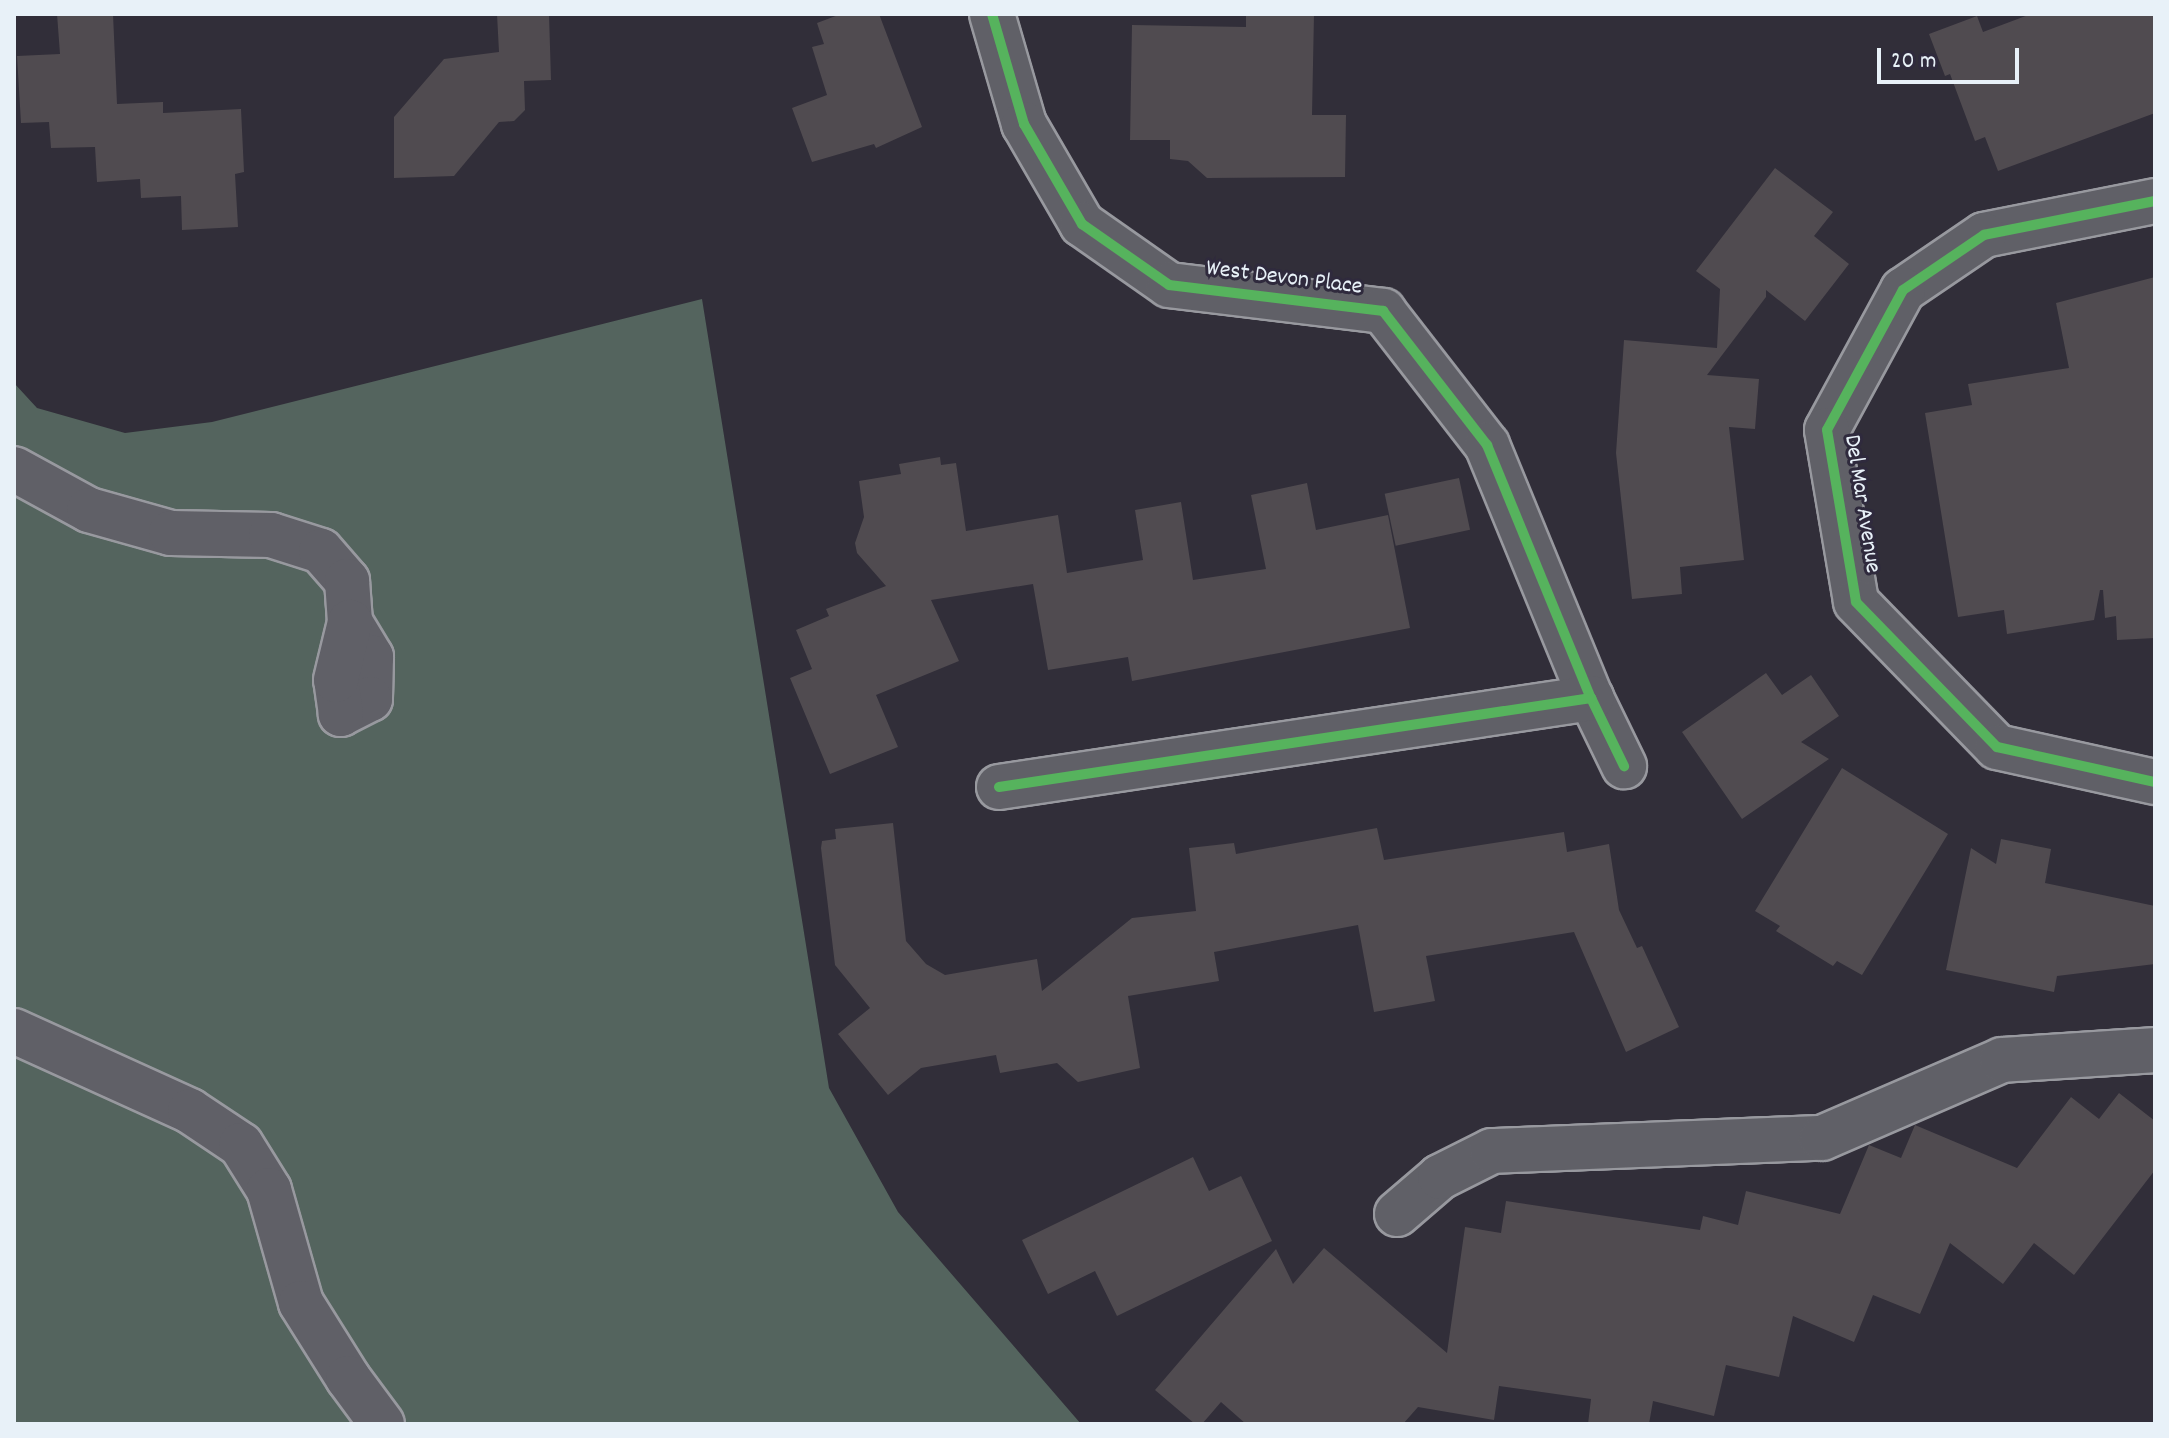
<!DOCTYPE html>
<style>
body{margin:0}
#map{position:relative;width:2169px;height:1438px;overflow:hidden;background:#312e39;font-family:Dekko,sans-serif}
div>[style]{position:absolute}
[style*='--x']{left:calc(var(--x)*1px);top:calc(var(--y)*1px);width:calc(var(--w)*1px);rotate:calc(var(--a)*1deg)}
.green>*{inset:0;background:#54645e}
.building>*{inset:0;background:#504b50;transform-origin:0 0}
.roads{filter:drop-shadow(2px 0 #98999f) drop-shadow(-2px 0 #98999f) drop-shadow(0 2px #98999f) drop-shadow(0 -2px #98999f)}
.minor>*{height:44px;margin:-22px;padding:0 22px;transform-origin:22px;border-radius:22px;background:#606067}
.cycleway>*{height:10px;margin:-5px;padding:0 5px;transform-origin:5px;border-radius:5px;background:#56b35d}
span{translate:-50% -50%;white-space:nowrap;text-align:center;line-height:1.15;-webkit-text-stroke:6px #2f2a3d;paint-order:stroke}
.street-label{font-size:24px;color:#e8f1f8}
.frame{position:absolute;inset:0;border:16px solid #e8f1f8;pointer-events:none}
.scale{position:absolute;left:1877px;top:48px;width:142px;height:36px;box-sizing:border-box;border:4px solid #e8f1f8;border-top:0;padding-left:10px;font-size:24px;line-height:28px;white-space:nowrap;color:#e8f1f8;-webkit-text-stroke:6px #2f2a3d;paint-order:stroke}
</style>
<div id="map">
<div class="green">
<i style="clip-path:polygon(702px 299px,829px 1088px,898px 1212px,1081px 1424px,14px 1424px,14px 383px,37px 408px,125px 433px,212px 422px)"></i>
</div>
<div class="building">
<i style="clip-path:polygon(57px 14px,113px 14px,117px 104px,163px 102px,163px 113px,241px 109px,244px 172px,235px 174px,238px 227px,182px 230px,181px 196px,141px 198px,140px 179px,97px 182px,95px 147px,51px 148px,49px 122px,21px 123px,17px 56px,60px 54px)"></i>
<i style="clip-path:polygon(497px 14px,549px 14px,551px 80px,524px 81px,525px 110px,514px 121px,499px 122px,454px 176px,394px 178px,394px 117px,444px 59px,499px 52px)"></i>
<i style="clip-path:polygon(841px 14px,879px 14px,922px 127px,876px 148px,874px 144px,812px 162px,792px 108px,827px 95px,812px 47px,824px 44px,817px 23px)"></i>
<i style="clip-path:polygon(1246px 14px,1314px 14px,1312px 115px,1346px 115px,1345px 177px,1207px 178px,1188px 161px,1170px 159px,1170px 140px,1130px 140px,1132px 25px,1246px 27px)"></i>
<i style="clip-path:polygon(2031px 14px,2155px 14px,2155px 113px,1998px 171px,1985px 137px,1975px 141px,1950px 74px,1945px 76px,1929px 34px,1977px 16px,1983px 32px)"></i>
<i style="clip-path:polygon(1775px 168px,1833px 212px,1814px 236px,1849px 264px,1805px 321px,1766px 290px,1766px 297px,1707px 375px,1759px 379px,1755px 429px,1729px 427px,1744px 560px,1680px 567px,1682px 594px,1632px 599px,1616px 453px,1624px 340px,1717px 348px,1720px 289px,1696px 271px)"></i>
<i style="clip-path:polygon(2155px 277px,2155px 638px,2117px 640px,2116px 616px,2105px 618px,2103px 590px,2100px 590px,2094px 620px,2007px 634px,2004px 610px,1958px 617px,1925px 413px,1972px 405px,1968px 384px,2069px 368px,2056px 303px)"></i>
<i style="clip-path:polygon(940px 457px,941px 465px,956px 463px,966px 531px,1058px 515px,1067px 573px,1143px 560px,1135px 510px,1181px 502px,1193px 580px,1266px 569px,1251px 495px,1307px 483px,1316px 530px,1388px 515px,1410px 628px,1132px 681px,1128px 657px,1048px 670px,1033px 584px,931px 600px,959px 661px,876px 695px,898px 747px,830px 774px,790px 678px,812px 669px,796px 630px,829px 616px,826px 609px,886px 586px,857px 553px,855px 543px,864px 517px,859px 481px,901px 474px,899px 464px)"></i>
<i style="left:1459px;top:478px;width:53px;height:76px;rotate:78deg"></i>
<i style="clip-path:polygon(1766px 673px,1782px 695px,1811px 675px,1839px 716px,1801px 742px,1829px 759px,1742px 819px,1682px 732px)"></i>
<i style="clip-path:polygon(1842px 768px,1948px 834px,1862px 975px,1837px 961px,1833px 966px,1776px 931px,1780px 926px,1755px 911px)"></i>
<i style="clip-path:polygon(893px 823px,906px 941px,926px 964px,945px 975px,1037px 959px,1042px 991px,1132px 918px,1196px 911px,1189px 848px,1234px 843px,1236px 854px,1377px 828px,1384px 860px,1564px 832px,1567px 852px,1609px 844px,1619px 910px,1637px 948px,1642px 946px,1679px 1027px,1626px 1052px,1574px 932px,1426px 956px,1435px 1001px,1374px 1012px,1358px 925px,1214px 952px,1219px 981px,1128px 996px,1140px 1068px,1078px 1082px,1057px 1063px,1000px 1073px,996px 1055px,921px 1068px,888px 1095px,838px 1034px,870px 1008px,835px 965px,821px 848px,822px 841px,836px 839px,835px 829px)"></i>
<i style="clip-path:polygon(2001px 839px,2051px 849px,2045px 883px,2155px 906px,2155px 964px,2057px 976px,2054px 992px,1946px 970px,1971px 848px,1996px 864px)"></i>
<i style="clip-path:polygon(2119px 1093px,2155px 1121px,2155px 1170px,2074px 1275px,2034px 1243px,2003px 1284px,1950px 1243px,1920px 1314px,1873px 1295px,1854px 1342px,1793px 1316px,1779px 1377px,1726px 1365px,1714px 1416px,1653px 1401px,1649px 1424px,1588px 1424px,1591px 1399px,1499px 1386px,1494px 1420px,1418px 1407px,1403px 1424px,1246px 1424px,1221px 1402px,1202px 1424px,1195px 1424px,1155px 1390px,1276px 1249px,1293px 1284px,1324px 1248px,1447px 1353px,1465px 1227px,1501px 1233px,1506px 1201px,1700px 1230px,1703px 1216px,1738px 1225px,1746px 1191px,1840px 1214px,1869px 1145px,1901px 1158px,1915px 1125px,2017px 1168px,2071px 1097px,2099px 1119px)"></i>
<i style="clip-path:polygon(1193px 1157px,1209px 1191px,1241px 1176px,1272px 1241px,1117px 1316px,1095px 1271px,1048px 1294px,1022px 1240px)"></i>
</div>
<div class="roads">
<div class="minor">
<i style="--x:992;--y:14;--w:115;--a:73.8"></i>
<i style="--x:1024;--y:124;--w:116;--a:59.9"></i>
<i style="--x:1082;--y:224;--w:106;--a:35"></i>
<i style="--x:1169;--y:285;--w:216;--a:6.9"></i>
<i style="--x:1383;--y:311;--w:170;--a:52.2"></i>
<i style="--x:1487;--y:445;--w:274;--a:67.7"></i>
<i style="--x:1591;--y:698;--w:76;--a:64.1"></i>
<i style="--x:2155;--y:201;--w:174;--a:168.8"></i>
<i style="--x:1984;--y:235;--w:98;--a:145.8"></i>
<i style="--x:1903;--y:290;--w:159;--a:118.5"></i>
<i style="--x:1827;--y:430;--w:174;--a:80.4"></i>
<i style="--x:1856;--y:602;--w:202;--a:45.8"></i>
<i style="--x:1997;--y:747;--w:162;--a:12.5"></i>
<i style="--x:14;--y:469;--w:85;--a:28.7"></i>
<i style="--x:89;--y:510;--w:85;--a:15.7"></i>
<i style="--x:171;--y:533;--w:100;--a:1.1"></i>
<i style="--x:271;--y:535;--w:52;--a:17.7"></i>
<i style="--x:321;--y:551;--w:40;--a:49"></i>
<i style="--x:347;--y:581;--w:41;--a:85.8"></i>
<i style="--x:350;--y:622;--w:41;--a:59"></i>
<i style="--x:371;--y:657;--w:42;--a:91.4"></i>
<i style="--x:370;--y:699;--w:33;--a:153"></i>
<i style="--x:341;--y:714;--w:34;--a:-98"></i>
<i style="--x:336;--y:680;--w:60;--a:-76.4"></i>
<i style="--x:999;--y:787;--w:599;--a:-8.55"></i>
<i style="--x:14;--y:1031;--w:193;--a:24.4"></i>
<i style="--x:190;--y:1111;--w:61;--a:33.7"></i>
<i style="--x:241;--y:1145;--w:53;--a:58.1"></i>
<i style="--x:269;--y:1190;--w:117;--a:74.2"></i>
<i style="--x:301;--y:1303;--w:89;--a:57.9"></i>
<i style="--x:348;--y:1378;--w:57;--a:53.5"></i>
<i style="--x:1397;--y:1214;--w:57;--a:-40.7"></i>
<i style="--x:1440;--y:1177;--w:58;--a:-26.6"></i>
<i style="--x:1492;--y:1151;--w:330;--a:-2.3"></i>
<i style="--x:1822;--y:1138;--w:196;--a:-23.4"></i>
<i style="--x:2002;--y:1060;--w:153;--a:-3.7"></i>
</div>
</div>
<div class="cycleway">
<i style="--x:992;--y:14;--w:115;--a:73.8"></i>
<i style="--x:1024;--y:124;--w:116;--a:59.9"></i>
<i style="--x:1082;--y:224;--w:106;--a:35"></i>
<i style="--x:1169;--y:285;--w:216;--a:6.9"></i>
<i style="--x:1383;--y:311;--w:170;--a:52.2"></i>
<i style="--x:1487;--y:445;--w:274;--a:67.7"></i>
<i style="--x:1591;--y:698;--w:76;--a:64.1"></i>
<i style="--x:2155;--y:201;--w:174;--a:168.8"></i>
<i style="--x:1984;--y:235;--w:98;--a:145.8"></i>
<i style="--x:1903;--y:290;--w:159;--a:118.5"></i>
<i style="--x:1827;--y:430;--w:174;--a:80.4"></i>
<i style="--x:1856;--y:602;--w:202;--a:45.8"></i>
<i style="--x:1997;--y:747;--w:162;--a:12.5"></i>
<i style="--x:999;--y:787;--w:599;--a:-8.55"></i>
</div>
<div class="street-label">
<span style="left:1284px;top:279px;rotate:7deg">West Devon Place</span>
<span style="left:1861px;top:504px;rotate:81deg">Del Mar Avenue</span>
</div>
<div class="frame"></div>
<div class="scale">20 m</div>
</div>
